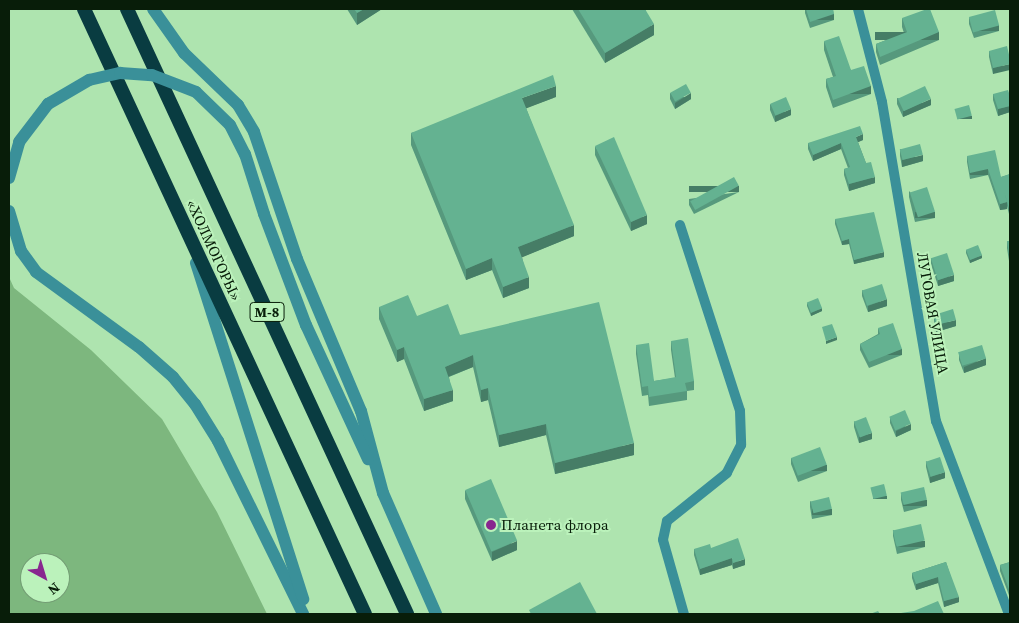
<!DOCTYPE html>
<meta charset="utf-8">
<style>
body{margin:0}
#map{position:relative;width:1019px;height:623px;overflow:hidden;background:#aee4af;font-family:"Source Serif 4",serif}
div>[style]{position:absolute}
[style*='--x']{left:calc(var(--x)*1px);top:calc(var(--y)*1px);width:calc(var(--w)*1px);rotate:calc(var(--a)*1deg)}
.green>*{inset:0;background:#7db77e}
.minor>*{height:10px;margin:-5px;padding:0 5px;transform-origin:5px;border-radius:5px;background:#3a9099}
.tertiary>*{height:12px;margin:-6px;padding:0 6px;transform-origin:6px;border-radius:6px;background:#3a9099}
.trunk>*{height:14px;margin:-7px;padding:0 7px;transform-origin:7px;border-radius:7px;background:#093c41}
.tertiary-bridge>*{height:12px;margin:-6px;padding:0 6px;transform-origin:6px;border-radius:6px;background:#3a9099}
.wall>*{inset:0;background:#56997d}
.shaded-wall>*{inset:0;background:#467d66;transform-origin:0 0}
.building>*{inset:0;background:#64b291;transform-origin:0 0}
.dots>*{width:14px;height:14px;translate:-50% -50%;box-sizing:border-box;border:2px solid #bbf2bb;border-radius:50%}
span{translate:-50% -50%;white-space:nowrap;text-align:center;line-height:1.15;-webkit-text-stroke:4px #bbf2bb;paint-order:stroke}
.shield-label span{padding:1px 4px;background:#bbf2bb;border:1px solid;border-radius:4px;-webkit-text-stroke-width:0}
.shield-label{font-size:14px;color:#081d09;font-weight:700}
.street-label{font-size:15px;color:#081d09}
.poi-label{font-size:15px;color:#081d09}
.left{translate:0 -50%;text-align:left}
.frame{position:absolute;inset:0;border:10px solid #081d09;pointer-events:none}
.north{position:absolute;left:20px;top:553px;width:50px;height:50px;box-sizing:border-box;background:#bbf2bb;border:1px solid #739d74;border-radius:50%;rotate:141deg;font-size:14px;font-weight:700;line-height:20px;text-align:center;color:#081d09}
.north::after{content:'';display:block;margin:auto;width:18px;height:22px;background:#88268f;clip-path:polygon(50% 0,100% 100%,50% 72%,0 100%)}
</style>
<div id="map">
<div class="green">
<i style="clip-path:polygon(evenodd,9px 277px,14px 288px,91px 350px,162px 419px,217px 512px,267px 614px,9px 614px,9px 277px,30px 563px,60px 563px,60px 593px,30px 593px,30px 563px)"></i>
</div>
<div class="minor">
<i style="--x:858;--y:9;--w:96;--a:75.5"></i>
<i style="--x:882;--y:102;--w:324;--a:80.4"></i>
<i style="--x:936;--y:421;--w:206;--a:69.3"></i>
<i style="--x:680;--y:225;--w:195;--a:72.1"></i>
<i style="--x:740;--y:411;--w:34;--a:88"></i>
<i style="--x:741;--y:445;--w:31;--a:117"></i>
<i style="--x:727;--y:473;--w:77;--a:141.3"></i>
<i style="--x:667;--y:521;--w:19;--a:102"></i>
<i style="--x:663;--y:540;--w:77;--a:74.2"></i>
</div>
<div class="tertiary">
<i style="--x:153;--y:9;--w:54;--a:54.8"></i>
<i style="--x:184;--y:53;--w:75;--a:43.9"></i>
<i style="--x:238;--y:105;--w:31;--a:59"></i>
<i style="--x:254;--y:132;--w:134;--a:71.3"></i>
<i style="--x:297;--y:259;--w:165;--a:67.2"></i>
<i style="--x:361;--y:411;--w:85;--a:75"></i>
<i style="--x:383;--y:493;--w:132;--a:66.3"></i>
<i style="--x:245;--y:154;--w:63;--a:72.4"></i>
<i style="--x:264;--y:214;--w:119;--a:69.3"></i>
<i style="--x:306;--y:325;--w:148;--a:65.2"></i>
<i style="--x:9;--y:211;--w:42;--a:73.3"></i>
<i style="--x:21;--y:251;--w:26;--a:54"></i>
<i style="--x:36;--y:272;--w:127;--a:36.1"></i>
<i style="--x:139;--y:347;--w:45;--a:41.4"></i>
<i style="--x:173;--y:377;--w:35;--a:51"></i>
<i style="--x:195;--y:404;--w:44;--a:58.1"></i>
<i style="--x:218;--y:441;--w:193;--a:63.8"></i>
<i style="--x:196;--y:263;--w:353;--a:72.3"></i>
</div>
<div class="trunk">
<i style="--x:84;--y:9;--w:667;--a:65.09"></i>
<i style="--x:127;--y:9;--w:667;--a:65.16"></i>
</div>
<div class="tertiary-bridge">
<i style="--x:9;--y:178;--w:37;--a:-74"></i>
<i style="--x:19;--y:142;--w:48;--a:-52.7"></i>
<i style="--x:48;--y:104;--w:48;--a:-30.3"></i>
<i style="--x:89;--y:80;--w:32;--a:-13"></i>
<i style="--x:120;--y:73;--w:32;--a:4"></i>
<i style="--x:152;--y:75;--w:47;--a:21.1"></i>
<i style="--x:196;--y:92;--w:47;--a:44.1"></i>
<i style="--x:230;--y:125;--w:33;--a:63"></i>
</div>
<div class="wall">
<i style="clip-path:polygon(347px 9px,382px 9px,357px 25px)"></i>
<i style="clip-path:polygon(572px 9px,645px 9px,654px 35px,605px 63px)"></i>
<i style="clip-path:polygon(805px 9px,833px 9px,834px 20px,810px 28px,805px 13px)"></i>
<i style="clip-path:polygon(902px 18px,939px 40px,880px 65px,876px 52px,876px 44px,904px 33px,902px 27px)"></i>
<i style="clip-path:polygon(969px 18px,999px 31px,974px 38px,969px 24px)"></i>
<i style="clip-path:polygon(824px 41px,851px 70px,871px 94px,833px 108px,826px 87px,826px 79px,833px 77px,824px 50px)"></i>
<i style="clip-path:polygon(989px 51px,1010px 59px,993px 74px,989px 57px)"></i>
<i style="clip-path:polygon(670px 93px,691px 99px,675px 109px,670px 99px)"></i>
<i style="clip-path:polygon(993px 94px,1010px 96px,1010px 112px,998px 116px,993px 100px)"></i>
<i style="clip-path:polygon(556px 97px,526px 108px,574px 236px,522px 257px,529px 288px,503px 298px,492px 270px,466px 280px,411px 145px,411px 133px)"></i>
<i style="clip-path:polygon(897px 98px,931px 105px,903px 117px,897px 104px)"></i>
<i style="clip-path:polygon(770px 104px,791px 115px,775px 122px,770px 110px)"></i>
<i style="clip-path:polygon(863px 140px,858px 142px,866px 163px,875px 183px,849px 191px,844px 175px,844px 169px,848px 168px,841px 149px,813px 161px,808px 149px,808px 143px)"></i>
<i style="clip-path:polygon(595px 146px,647px 224px,631px 231px,595px 155px)"></i>
<i style="clip-path:polygon(900px 149px,923px 161px,902px 167px,900px 156px)"></i>
<i style="clip-path:polygon(967px 156px,1001px 177px,1010px 174px,1010px 218px,1007px 206px,1007px 209px,1000px 210px,988px 175px,970px 179px,967px 162px)"></i>
<i style="clip-path:polygon(909px 191px,935px 218px,915px 222px,909px 197px)"></i>
<i style="clip-path:polygon(739px 192px,694px 214px,689px 205px,689px 199px)"></i>
<i style="clip-path:polygon(835px 219px,884px 257px,854px 264px,849px 244px,842px 245px,835px 224px)"></i>
<i style="clip-path:polygon(1007px 241px,1010px 241px,1010px 261px,1009px 261px,1007px 248px)"></i>
<i style="clip-path:polygon(966px 250px,982px 258px,970px 263px,966px 253px)"></i>
<i style="clip-path:polygon(931px 258px,954px 281px,938px 286px,931px 264px)"></i>
<i style="clip-path:polygon(862px 290px,887px 306px,868px 312px,862px 296px)"></i>
<i style="clip-path:polygon(807px 303px,822px 311px,811px 316px,807px 306px)"></i>
<i style="clip-path:polygon(379px 307px,417px 316px,460px 335px,634px 455px,555px 474px,546px 435px,499px 447px,488px 400px,481px 402px,473px 367px,449px 377px,453px 401px,424px 411px,404px 359px,397px 362px,379px 319px)"></i>
<i style="clip-path:polygon(934px 315px,956px 326px,936px 332px,934px 321px)"></i>
<i style="clip-path:polygon(878px 328px,902px 355px,869px 368px,860px 350px,860px 344px,878px 334px)"></i>
<i style="clip-path:polygon(671px 341px,694px 381px,694px 390px,687px 391px,687px 400px,649px 406px,648px 395px,642px 396px,636px 354px,636px 345px,654px 381px,675px 378px,671px 350px)"></i>
<i style="clip-path:polygon(959px 354px,986px 365px,964px 373px,959px 360px)"></i>
<i style="clip-path:polygon(890px 417px,911px 430px,896px 437px,890px 423px)"></i>
<i style="clip-path:polygon(854px 421px,872px 439px,859px 443px,854px 427px)"></i>
<i style="clip-path:polygon(791px 458px,827px 471px,798px 482px,791px 464px)"></i>
<i style="clip-path:polygon(926px 461px,945px 478px,930px 483px,926px 467px)"></i>
<i style="clip-path:polygon(465px 490px,517px 550px,492px 561px,465px 499px)"></i>
<i style="clip-path:polygon(901px 494px,927px 506px,904px 512px,901px 500px)"></i>
<i style="clip-path:polygon(810px 501px,832px 515px,812px 519px,810px 507px)"></i>
<i style="clip-path:polygon(893px 530px,925px 547px,897px 554px,893px 536px)"></i>
<i style="clip-path:polygon(711px 548px,745px 565px,733px 569px,732px 565px,700px 575px,694px 555px,694px 549px)"></i>
<i style="clip-path:polygon(946px 562px,959px 602px,944px 607px,938px 583px,916px 590px,912px 578px,912px 573px)"></i>
<i style="clip-path:polygon(1010px 562px,1010px 598px,1000px 571px,1000px 565px)"></i>
</div>
<div class="shaded-wall">
<i style="clip-path:polygon(364px 9px,382px 9px,357px 25px,357px 13px)"></i>
<i style="left:834px;top:14px;width:6px;height:25px;rotate:90deg"></i>
<i style="clip-path:polygon(654px 24px,654px 35px,605px 63px,605px 53px)"></i>
<i style="left:999px;top:25px;width:6px;height:26px;rotate:90deg"></i>
<i style="left:939px;top:32px;width:8px;height:64px;rotate:90deg"></i>
<i style="clip-path:polygon(1010px 64px,1010px 70px,993px 74px,993px 68px)"></i>
<i style="clip-path:polygon(556px 86px,556px 97px,522px 110px,522px 98px)"></i>
<i style="left:871px;top:86px;width:8px;height:40px;rotate:90deg"></i>
<i style="clip-path:polygon(691px 93px,691px 99px,675px 109px,675px 103px)"></i>
<i style="clip-path:polygon(931px 99px,931px 105px,903px 117px,903px 111px)"></i>
<i style="clip-path:polygon(1010px 106px,1010px 112px,998px 116px,998px 109px)"></i>
<i style="clip-path:polygon(791px 109px,791px 115px,775px 122px,775px 116px)"></i>
<i style="left:972px;top:116px;width:3px;height:14px;rotate:90deg"></i>
<i style="clip-path:polygon(863px 134px,863px 140px,856px 143px,856px 137px)"></i>
<i style="clip-path:polygon(841px 143px,841px 149px,813px 161px,813px 155px)"></i>
<i style="clip-path:polygon(923px 155px,923px 161px,902px 167px,902px 160px)"></i>
<i style="left:988px;top:169px;width:6px;height:18px;rotate:90deg"></i>
<i style="clip-path:polygon(875px 177px,875px 183px,849px 191px,849px 184px)"></i>
<i style="left:739px;top:186px;width:6px;height:50px;rotate:90deg"></i>
<i style="clip-path:polygon(1007px 202px,1007px 209px,1000px 210px,1000px 204px)"></i>
<i style="left:935px;top:212px;width:6px;height:20px;rotate:90deg"></i>
<i style="clip-path:polygon(647px 215px,647px 224px,631px 231px,631px 222px)"></i>
<i style="clip-path:polygon(574px 225px,574px 236px,518px 259px,518px 247px)"></i>
<i style="clip-path:polygon(849px 239px,849px 244px,842px 245px,842px 241px)"></i>
<i style="clip-path:polygon(884px 252px,884px 257px,854px 264px,854px 260px)"></i>
<i style="clip-path:polygon(982px 255px,982px 258px,970px 263px,970px 260px)"></i>
<i style="clip-path:polygon(492px 258px,492px 270px,466px 280px,466px 269px)"></i>
<i style="clip-path:polygon(954px 275px,954px 281px,938px 286px,938px 280px)"></i>
<i style="clip-path:polygon(529px 277px,529px 288px,503px 298px,503px 287px)"></i>
<i style="clip-path:polygon(887px 299px,887px 306px,868px 312px,868px 306px)"></i>
<i style="clip-path:polygon(822px 308px,822px 311px,811px 316px,811px 313px)"></i>
<i style="clip-path:polygon(956px 320px,956px 326px,936px 332px,936px 325px)"></i>
<i style="clip-path:polygon(837px 337px,837px 340px,826px 344px,826px 341px)"></i>
<i style="clip-path:polygon(404px 347px,404px 359px,397px 362px,397px 350px)"></i>
<i style="left:902px;top:349px;width:6px;height:35px;rotate:90deg"></i>
<i style="clip-path:polygon(473px 355px,473px 367px,445px 378px,445px 367px)"></i>
<i style="clip-path:polygon(986px 358px,986px 365px,964px 373px,964px 367px)"></i>
<i style="clip-path:polygon(488px 388px,488px 400px,481px 402px,481px 390px)"></i>
<i style="clip-path:polygon(453px 390px,453px 401px,424px 411px,424px 399px)"></i>
<i style="clip-path:polygon(546px 424px,546px 435px,499px 447px,499px 435px)"></i>
<i style="clip-path:polygon(911px 424px,911px 430px,896px 437px,896px 431px)"></i>
<i style="clip-path:polygon(872px 433px,872px 439px,859px 443px,859px 437px)"></i>
<i style="clip-path:polygon(634px 443px,634px 455px,555px 474px,555px 463px)"></i>
<i style="left:827px;top:465px;width:6px;height:31px;rotate:90deg"></i>
<i style="clip-path:polygon(945px 472px,945px 478px,930px 483px,930px 477px)"></i>
<i style="left:887px;top:496px;width:3px;height:14px;rotate:90deg"></i>
<i style="left:927px;top:500px;width:6px;height:24px;rotate:90deg"></i>
<i style="left:832px;top:509px;width:6px;height:20px;rotate:90deg"></i>
<i style="clip-path:polygon(517px 541px,517px 550px,492px 561px,492px 552px)"></i>
<i style="left:925px;top:541px;width:6px;height:29px;rotate:90deg"></i>
<i style="clip-path:polygon(732px 558px,732px 565px,700px 575px,700px 569px)"></i>
<i style="clip-path:polygon(745px 559px,745px 565px,733px 569px,733px 563px)"></i>
<i style="clip-path:polygon(938px 577px,938px 583px,916px 590px,916px 584px)"></i>
<i style="clip-path:polygon(959px 597px,959px 602px,944px 607px,944px 601px)"></i>
</div>
<div class="building">
<i style="clip-path:polygon(354px 9px,364px 9px,357px 13px)"></i>
<i style="clip-path:polygon(578px 9px,645px 9px,654px 24px,605px 53px)"></i>
<i style="clip-path:polygon(806px 9px,833px 9px,834px 14px,810px 22px)"></i>
<i style="clip-path:polygon(927px 9px,930px 9px,939px 32px,880px 57px,876px 44px,907px 32px,902px 18px)"></i>
<i style="left:995px;top:10px;width:16px;height:27px;rotate:75deg"></i>
<i style="clip-path:polygon(839px 36px,851px 70px,864px 66px,871px 86px,833px 100px,826px 79px,836px 76px,824px 41px)"></i>
<i style="clip-path:polygon(1007px 46px,1010px 59px,1010px 64px,993px 68px,989px 51px)"></i>
<i style="clip-path:polygon(553px 75px,556px 86px,522px 98px,574px 225px,518px 247px,529px 277px,503px 287px,492px 258px,466px 269px,411px 133px)"></i>
<i style="left:686px;top:84px;width:10px;height:18px;rotate:61deg"></i>
<i style="left:925px;top:86px;width:14px;height:30px;rotate:65deg"></i>
<i style="clip-path:polygon(1008px 90px,1010px 96px,1010px 106px,998px 109px,993px 94px)"></i>
<i style="left:786px;top:97px;width:13px;height:17px;rotate:67deg"></i>
<i style="left:969px;top:105px;width:11px;height:15px;rotate:75deg"></i>
<i style="clip-path:polygon(860px 126px,863px 134px,856px 137px,866px 163px,871px 162px,875px 177px,849px 184px,844px 169px,850px 167px,841px 143px,813px 155px,808px 143px)"></i>
<i style="clip-path:polygon(614px 137px,647px 215px,631px 222px,595px 146px)"></i>
<i style="left:920px;top:144px;width:11px;height:21px;rotate:75deg"></i>
<i style="clip-path:polygon(995px 150px,1001px 177px,1010px 174px,1010px 212px,1004px 191px,1007px 202px,1000px 204px,988px 169px,970px 173px,967px 156px)"></i>
<i style="left:734px;top:177px;width:10px;height:50px;rotate:61deg"></i>
<i style="left:927px;top:187px;width:26px;height:18px;rotate:72deg"></i>
<i style="clip-path:polygon(874px 212px,884px 252px,854px 260px,849px 239px,842px 241px,835px 219px)"></i>
<i style="clip-path:polygon(1007px 241px,1010px 241px,1010px 254px,1009px 255px)"></i>
<i style="left:978px;top:245px;width:11px;height:13px;rotate:68deg"></i>
<i style="left:947px;top:253px;width:23px;height:17px;rotate:72deg"></i>
<i style="left:882px;top:284px;width:16px;height:21px;rotate:72deg"></i>
<i style="clip-path:polygon(408px 295px,417px 316px,448px 304px,460px 335px,599px 302px,634px 443px,555px 463px,546px 424px,499px 435px,488px 388px,481px 390px,473px 355px,445px 367px,453px 390px,424px 399px,404px 347px,397px 350px,379px 307px)"></i>
<i style="left:818px;top:298px;width:11px;height:12px;rotate:68deg"></i>
<i style="clip-path:polygon(953px 309px,956px 320px,936px 325px,934px 315px)"></i>
<i style="clip-path:polygon(893px 323px,902px 349px,869px 362px,860px 344px,880px 334px,878px 328px)"></i>
<i style="clip-path:polygon(832px 324px,837px 337px,826px 341px,822px 327px)"></i>
<i style="clip-path:polygon(688px 338px,694px 381px,685px 383px,687px 391px,649px 397px,648px 386px,642px 387px,636px 345px,649px 343px,654px 381px,676px 377px,671px 341px)"></i>
<i style="left:982px;top:345px;width:14px;height:25px;rotate:73deg"></i>
<i style="left:905px;top:410px;width:15px;height:17px;rotate:67deg"></i>
<i style="left:866px;top:417px;width:17px;height:13px;rotate:69deg"></i>
<i style="left:820px;top:447px;width:19px;height:31px;rotate:69deg"></i>
<i style="left:940px;top:457px;width:16px;height:15px;rotate:72deg"></i>
<i style="left:491px;top:479px;width:67px;height:28px;rotate:67deg"></i>
<i style="left:884px;top:484px;width:12px;height:14px;rotate:76deg"></i>
<i style="left:924px;top:487px;width:13px;height:24px;rotate:77deg"></i>
<i style="left:829px;top:497px;width:12px;height:19px;rotate:76deg"></i>
<i style="left:921px;top:524px;width:17px;height:29px;rotate:77deg"></i>
<i style="clip-path:polygon(738px 538px,745px 559px,733px 563px,732px 558px,700px 569px,694px 549px,710px 544px,711px 548px)"></i>
<i style="clip-path:polygon(946px 562px,959px 597px,944px 601px,938px 577px,916px 584px,912px 573px)"></i>
<i style="clip-path:polygon(1010px 562px,1010px 592px,1000px 565px)"></i>
<i style="clip-path:polygon(580px 582px,597px 614px,531px 614px,529px 610px)"></i>
<i style="clip-path:polygon(938px 601px,944px 614px,901px 614px,901px 613px,914px 611px)"></i>
<i style="clip-path:polygon(878px 611px,880px 614px,870px 614px)"></i>
</div>
<div class="dots">
<i style="left:491px;top:525px;background:#88268f"></i>
</div>
<div class="shield-label">
<span style="left:267px;top:312px">М-8</span>
</div>
<div class="street-label">
<span style="left:214px;top:250px;rotate:65deg">«ХОЛМОГОРЫ»</span>
<span style="left:933px;top:313px;rotate:80deg">ЛУГОВАЯ УЛИЦА</span>
</div>
<div class="poi-label">
<span class="left" style="left:501px;top:525px">Планета флора</span>
</div>
<div class="frame"></div>
<div class="north">N</div>
</div>
